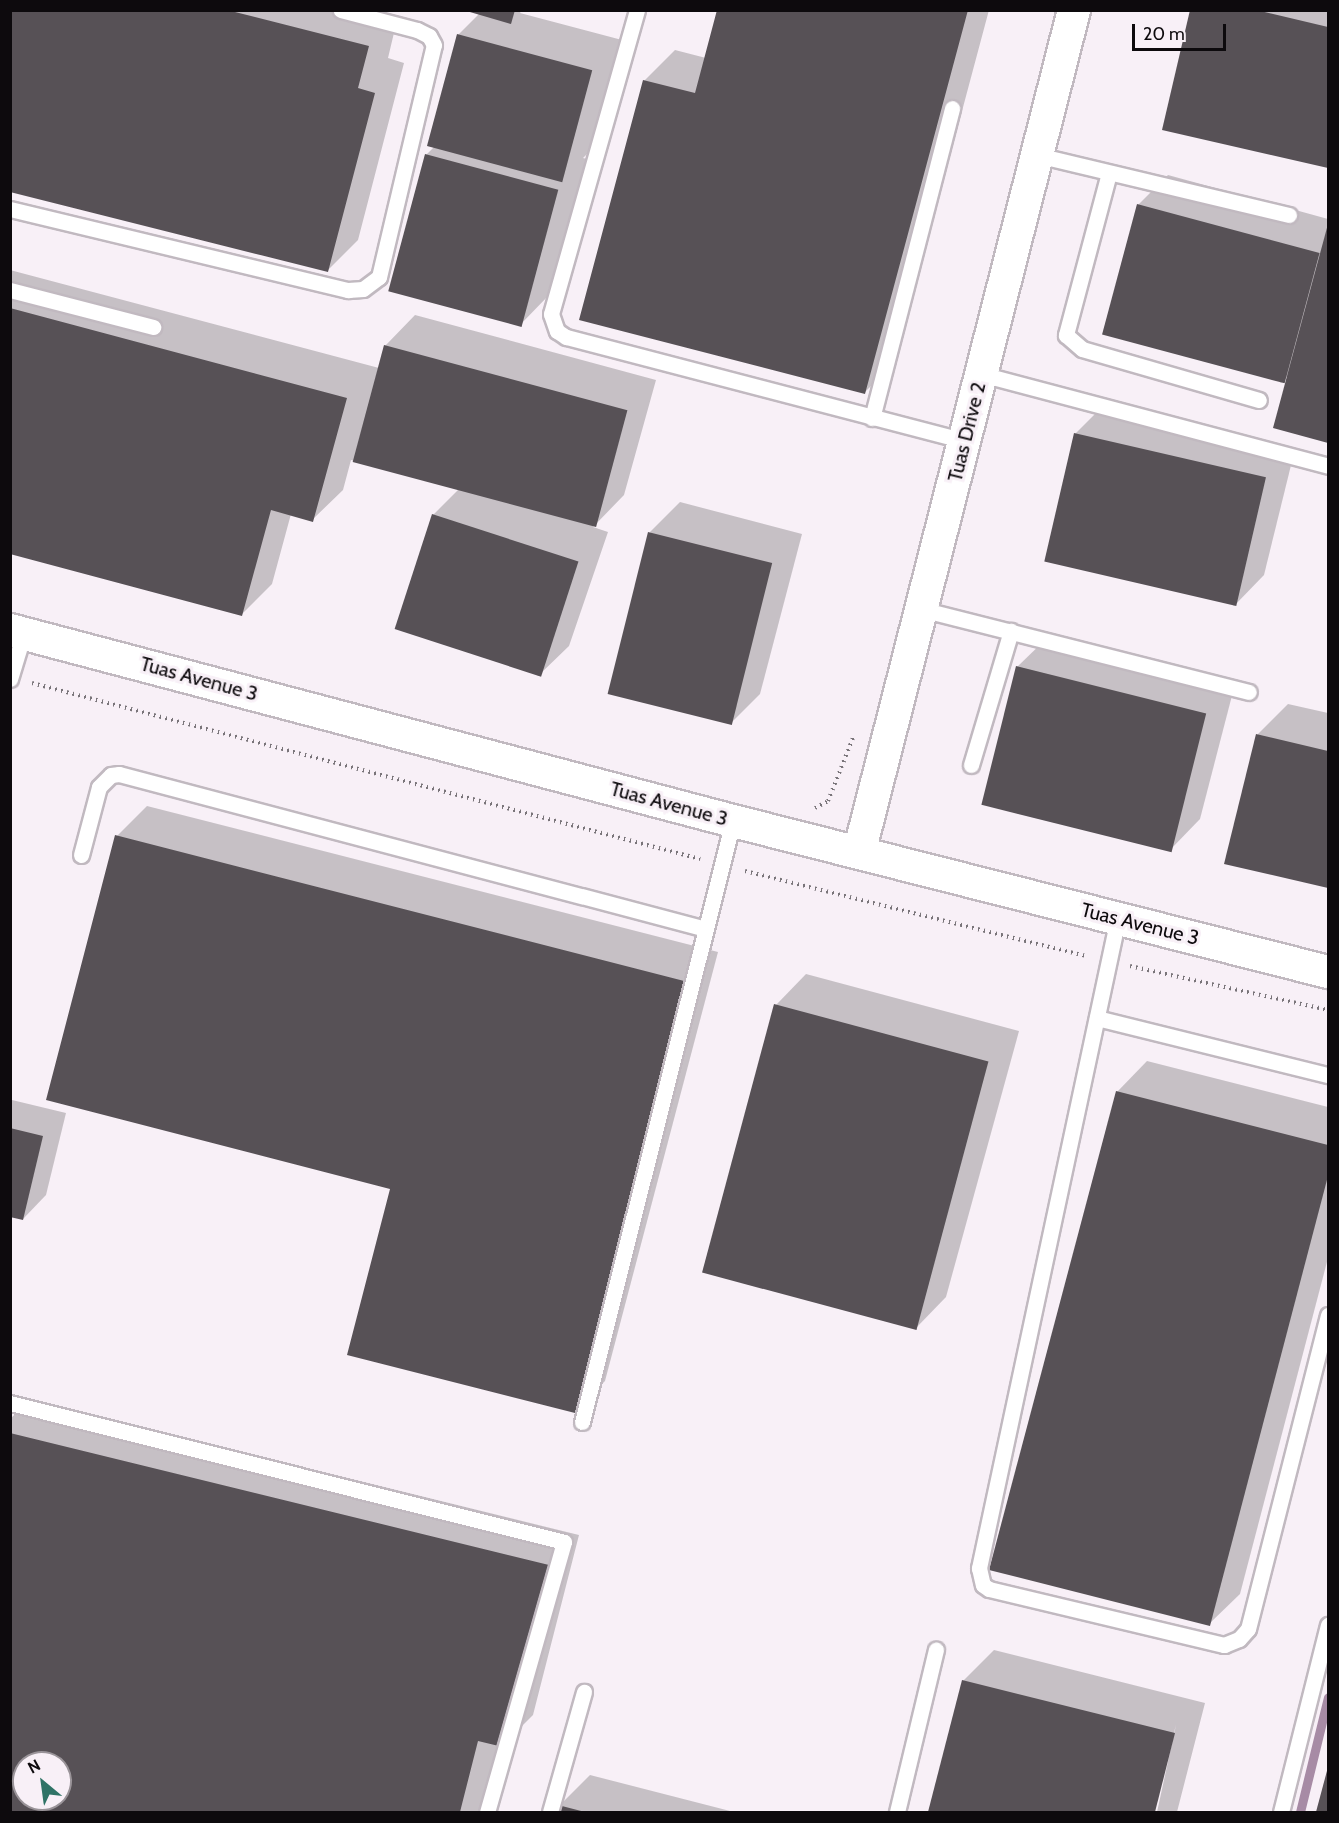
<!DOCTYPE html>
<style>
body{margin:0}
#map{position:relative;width:1339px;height:1823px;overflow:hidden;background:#f8f0f7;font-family:Cabin,sans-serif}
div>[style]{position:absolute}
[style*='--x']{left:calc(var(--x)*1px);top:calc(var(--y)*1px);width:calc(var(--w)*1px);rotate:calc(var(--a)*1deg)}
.shadow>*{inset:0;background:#0003}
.stream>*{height:9px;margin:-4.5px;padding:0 4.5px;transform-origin:4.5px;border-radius:4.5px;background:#a78ba5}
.building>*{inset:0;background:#575156;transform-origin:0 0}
.path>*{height:4px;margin-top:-2px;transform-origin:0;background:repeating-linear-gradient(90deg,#797479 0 1.5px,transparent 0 6px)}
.roads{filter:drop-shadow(2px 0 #c1b9c0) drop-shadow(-2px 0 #c1b9c0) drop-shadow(0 2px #c1b9c0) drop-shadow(0 -2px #c1b9c0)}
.service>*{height:15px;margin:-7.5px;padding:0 7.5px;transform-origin:7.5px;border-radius:7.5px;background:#fff}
.minor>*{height:32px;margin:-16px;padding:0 16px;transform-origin:16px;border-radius:16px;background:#fff}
span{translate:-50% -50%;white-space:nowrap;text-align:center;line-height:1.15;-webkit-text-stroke:6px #f8f0f7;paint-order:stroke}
.street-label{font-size:20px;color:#0d0a0d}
.frame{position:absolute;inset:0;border:12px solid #0d0a0d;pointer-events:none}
.north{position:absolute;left:12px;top:1751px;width:60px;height:60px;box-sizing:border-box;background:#f8f0f7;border:2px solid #9a9499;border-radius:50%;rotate:331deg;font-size:16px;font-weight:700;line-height:24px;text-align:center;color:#0d0a0d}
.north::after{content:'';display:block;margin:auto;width:21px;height:27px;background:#2f7366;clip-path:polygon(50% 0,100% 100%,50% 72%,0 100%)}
.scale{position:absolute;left:1132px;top:24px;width:94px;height:27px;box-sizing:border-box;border:3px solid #0d0a0d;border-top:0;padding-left:8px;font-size:18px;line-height:21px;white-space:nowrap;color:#0d0a0d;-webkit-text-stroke:4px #f8f0f7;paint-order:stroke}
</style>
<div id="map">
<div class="shadow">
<i style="clip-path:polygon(10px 10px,377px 10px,398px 16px,388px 58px,404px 63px,358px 240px,328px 270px)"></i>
<i style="clip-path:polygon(469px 10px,522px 10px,520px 13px,622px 40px,592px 149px,583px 158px,587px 159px,550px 294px,520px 325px,426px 155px,435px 146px,458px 35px,479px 14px)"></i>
<i style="clip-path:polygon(718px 10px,989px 10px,895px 362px,865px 392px,644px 81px,675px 50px,706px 58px)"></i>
<i style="clip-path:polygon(1191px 10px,1328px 10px,1328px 166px,1164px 129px)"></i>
<i style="clip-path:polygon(1168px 175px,1328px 219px,1328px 441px,1275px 427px,1289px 374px,1281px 383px,1138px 205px)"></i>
<i style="clip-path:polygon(10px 270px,379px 368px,385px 346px,415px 315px,656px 380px,624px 495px,593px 527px,608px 532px,569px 646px,538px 676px,433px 515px,459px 489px,351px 460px,343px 490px,312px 520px,291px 514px,272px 584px,242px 614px,10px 552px)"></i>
<i style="clip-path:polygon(1106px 403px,1295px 449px,1264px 575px,1234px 606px,1075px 434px)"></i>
<i style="clip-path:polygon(680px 502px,802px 534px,760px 694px,730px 724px,650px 532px)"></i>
<i style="clip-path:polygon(1048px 637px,1235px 684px,1200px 819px,1170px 850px,1017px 667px)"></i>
<i style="clip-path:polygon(1288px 704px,1328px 713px,1328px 887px,1226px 862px,1258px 734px)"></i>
<i style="clip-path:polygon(147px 806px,718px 952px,605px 1381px,574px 1412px,392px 1188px,117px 836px)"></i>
<i style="clip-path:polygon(806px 974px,1019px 1031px,946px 1297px,916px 1328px,776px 1005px)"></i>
<i style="clip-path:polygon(1147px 1061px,1328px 1107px,1328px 1258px,1240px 1594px,1209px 1624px,1117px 1092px)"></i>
<i style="clip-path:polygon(12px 1100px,66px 1113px,46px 1195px,23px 1219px,10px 1216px)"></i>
<i style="clip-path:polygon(evenodd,30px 1400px,579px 1535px,533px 1715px,503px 1745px,482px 1812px,10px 1812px,10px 1419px,30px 1400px,24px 1763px,60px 1763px,60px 1799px,24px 1799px,24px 1763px)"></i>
<i style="clip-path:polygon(994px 1650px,1205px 1703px,1177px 1812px,1157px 1812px,1176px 1725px,1153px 1812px,930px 1812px,963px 1681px)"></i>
<i style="clip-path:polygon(1328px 1770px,1328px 1812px,1317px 1812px)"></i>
<i style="clip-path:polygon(590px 1775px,734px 1812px,557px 1812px,559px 1806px)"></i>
</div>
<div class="stream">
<i style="--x:1300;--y:1812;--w:118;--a:-76.3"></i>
</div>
<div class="building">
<i style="clip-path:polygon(10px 10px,227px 10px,369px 46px,358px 88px,375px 93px,328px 272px,10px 192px)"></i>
<i style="clip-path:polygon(463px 10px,515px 10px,511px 24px)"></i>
<i style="clip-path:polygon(717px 10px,968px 10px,865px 394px,579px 320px,643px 80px,695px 93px)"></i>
<i style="clip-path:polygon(1190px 10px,1256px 10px,1328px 27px,1328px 168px,1162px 130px)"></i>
<i style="left:457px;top:34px;width:140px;height:116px;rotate:15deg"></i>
<i style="left:425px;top:154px;width:138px;height:142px;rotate:15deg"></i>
<i style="left:1137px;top:204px;width:189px;height:135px;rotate:15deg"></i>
<i style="clip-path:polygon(1328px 224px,1328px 443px,1273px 428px)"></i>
<i style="clip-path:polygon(10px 308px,347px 398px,313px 522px,271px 510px,242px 616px,10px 554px)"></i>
<i style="left:384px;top:345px;width:252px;height:121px;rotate:15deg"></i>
<i style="left:1074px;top:433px;width:197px;height:132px;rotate:13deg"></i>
<i style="left:432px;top:514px;width:154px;height:121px;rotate:18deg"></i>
<i style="left:648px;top:532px;width:128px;height:167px;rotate:14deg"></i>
<i style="left:1016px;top:666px;width:196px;height:143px;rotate:14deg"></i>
<i style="clip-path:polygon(1256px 734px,1328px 751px,1328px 888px,1224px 864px)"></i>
<i style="clip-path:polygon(115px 835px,688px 982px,575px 1413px,347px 1355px,390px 1189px,46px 1100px)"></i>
<i style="left:774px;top:1004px;width:222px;height:278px;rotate:15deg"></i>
<i style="clip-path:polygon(1116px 1091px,1328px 1145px,1328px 1176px,1210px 1626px,989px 1570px)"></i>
<i style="clip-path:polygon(10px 1128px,43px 1136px,23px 1220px,10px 1217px)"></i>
<i style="clip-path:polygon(evenodd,10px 1433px,549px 1565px,503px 1747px,478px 1741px,460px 1812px,10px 1812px,10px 1433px,24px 1763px,60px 1763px,60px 1799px,24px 1799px,24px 1763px)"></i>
<i style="clip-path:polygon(962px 1680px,1175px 1733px,1155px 1812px,928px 1812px)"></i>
<i style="clip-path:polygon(1328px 1767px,1328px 1812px,1316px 1812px)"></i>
<i style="clip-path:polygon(558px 1805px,585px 1812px,556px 1812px)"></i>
</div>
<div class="path">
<i style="--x:32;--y:683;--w:691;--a:14.76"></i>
<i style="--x:815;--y:808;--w:15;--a:-28"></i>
<i style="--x:828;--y:801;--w:68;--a:-68.4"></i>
<i style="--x:745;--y:871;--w:352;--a:14"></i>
<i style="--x:1130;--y:966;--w:203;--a:12.5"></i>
</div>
<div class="roads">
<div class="service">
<i style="--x:637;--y:10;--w:316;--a:105.8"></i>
<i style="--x:551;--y:314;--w:18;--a:71"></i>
<i style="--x:557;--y:331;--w:11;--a:34"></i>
<i style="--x:566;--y:337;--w:411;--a:14.6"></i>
<i style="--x:1037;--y:155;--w:259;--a:13.4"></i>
<i style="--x:1109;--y:173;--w:168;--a:104.9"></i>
<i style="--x:1066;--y:335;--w:21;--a:41"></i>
<i style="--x:1082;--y:349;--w:184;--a:16.1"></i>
<i style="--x:10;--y:209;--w:348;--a:13.5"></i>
<i style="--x:348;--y:290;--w:15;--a:-4"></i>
<i style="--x:363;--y:289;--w:20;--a:-37"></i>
<i style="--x:379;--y:277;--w:238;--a:-76.7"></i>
<i style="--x:434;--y:45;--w:10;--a:-119"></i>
<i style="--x:429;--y:36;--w:13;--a:-153"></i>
<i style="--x:417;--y:30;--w:79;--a:-165.3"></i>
<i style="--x:10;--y:290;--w:148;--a:14.5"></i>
<i style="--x:981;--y:374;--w:359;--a:14.8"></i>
<i style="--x:872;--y:418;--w:320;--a:-75.5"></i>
<i style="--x:921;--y:609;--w:338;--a:14.2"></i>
<i style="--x:10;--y:679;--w:48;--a:-73.1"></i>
<i style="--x:971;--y:765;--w:140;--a:-73.4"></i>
<i style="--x:81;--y:855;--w:70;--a:-75.2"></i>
<i style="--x:99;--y:787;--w:17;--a:-45"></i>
<i style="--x:111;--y:775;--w:8;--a:-7"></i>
<i style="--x:119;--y:774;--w:607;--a:14.79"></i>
<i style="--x:1118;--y:918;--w:665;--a:102.07"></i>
<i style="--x:979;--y:1568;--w:17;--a:77"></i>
<i style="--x:983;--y:1585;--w:7;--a:34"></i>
<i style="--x:989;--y:1589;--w:242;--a:13.4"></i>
<i style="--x:1224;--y:1645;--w:16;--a:-22"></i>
<i style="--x:1239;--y:1639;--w:13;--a:-48"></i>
<i style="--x:1248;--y:1629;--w:324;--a:-75.7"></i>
<i style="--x:1097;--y:1018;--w:238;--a:13.9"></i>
<i style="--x:10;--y:1403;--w:571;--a:14.08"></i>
<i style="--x:564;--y:1542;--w:281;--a:105.9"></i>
<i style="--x:582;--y:1422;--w:620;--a:-75.9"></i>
<i style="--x:550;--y:1812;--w:125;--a:-74.2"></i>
<i style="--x:897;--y:1812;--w:167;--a:-76.5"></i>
<i style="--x:1281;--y:1812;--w:193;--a:-75.9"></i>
</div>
<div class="minor">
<i style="--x:10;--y:630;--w:748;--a:14.8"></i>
<i style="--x:733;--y:821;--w:614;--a:14.24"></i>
<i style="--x:859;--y:853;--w:870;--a:-75.69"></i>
</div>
</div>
<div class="street-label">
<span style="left:967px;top:432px;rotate:-76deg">Tuas Drive 2</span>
<span style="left:199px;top:679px;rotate:15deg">Tuas Avenue 3</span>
<span style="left:669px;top:804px;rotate:15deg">Tuas Avenue 3</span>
<span style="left:1140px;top:924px;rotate:14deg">Tuas Avenue 3</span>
</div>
<div class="frame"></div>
<div class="north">N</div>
<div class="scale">20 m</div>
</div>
